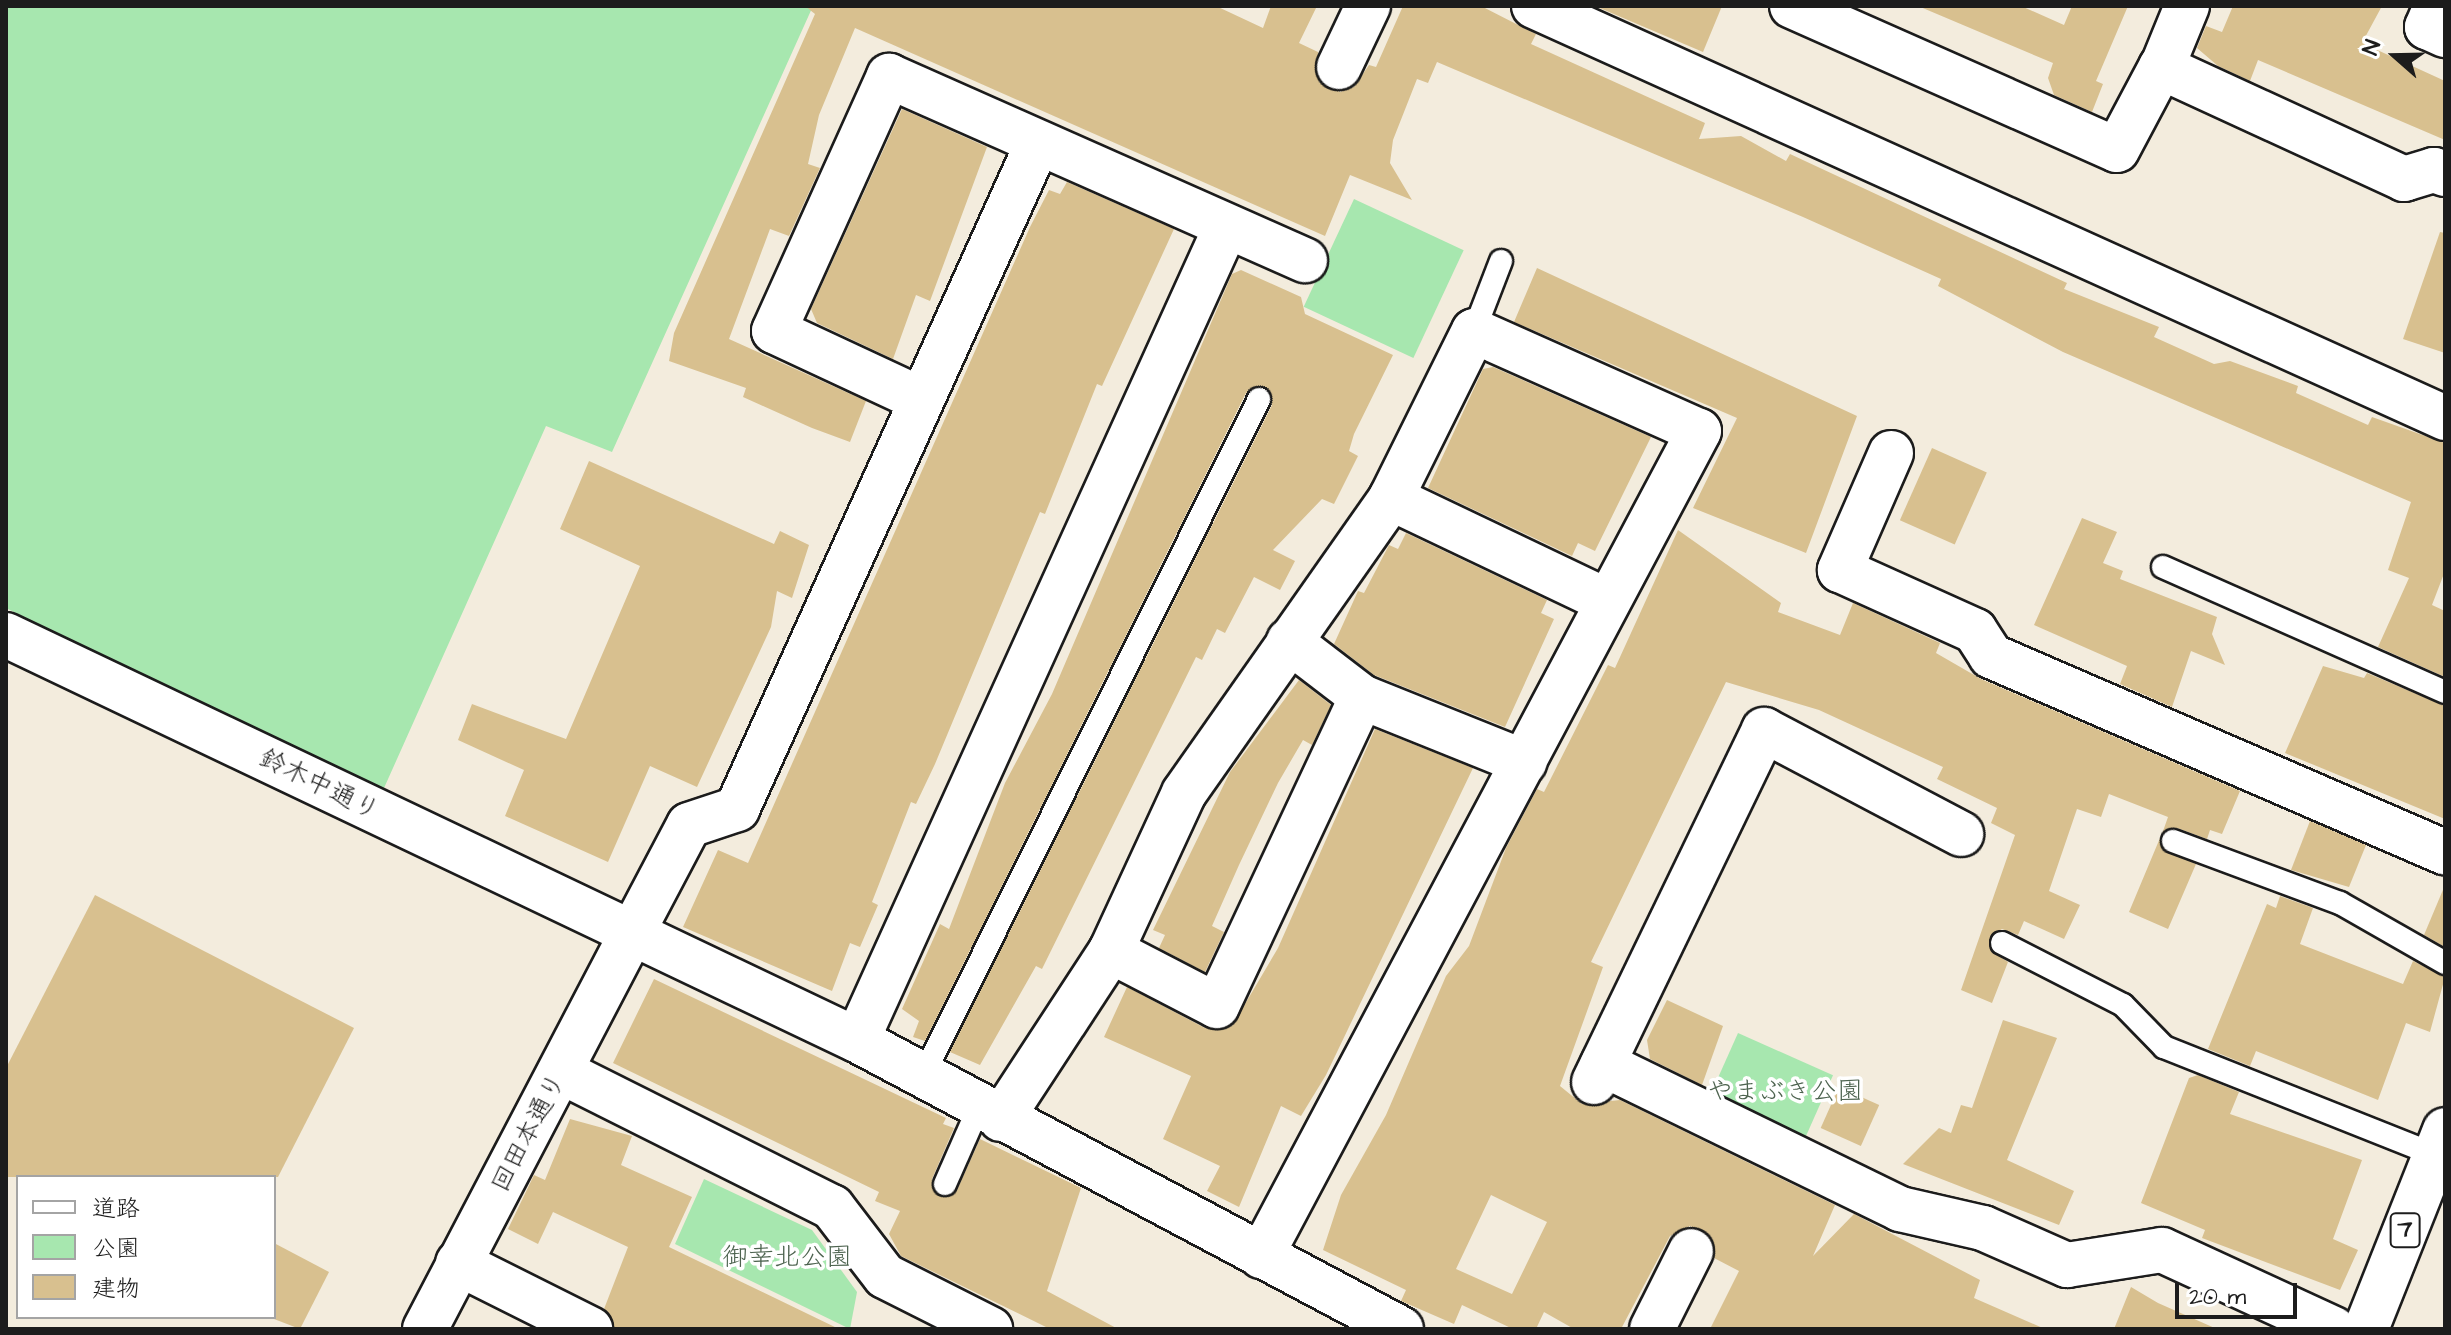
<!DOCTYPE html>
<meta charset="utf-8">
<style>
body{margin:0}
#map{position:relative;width:2451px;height:1335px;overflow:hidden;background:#f3ecdd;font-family:"Architects Daughter","Klee One",sans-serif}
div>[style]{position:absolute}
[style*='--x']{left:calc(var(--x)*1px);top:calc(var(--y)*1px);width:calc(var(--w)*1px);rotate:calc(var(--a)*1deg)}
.green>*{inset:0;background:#a7e7af;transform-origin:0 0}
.building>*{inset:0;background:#d8c08f;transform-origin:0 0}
.roads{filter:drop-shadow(2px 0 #1c1c1c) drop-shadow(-2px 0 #1c1c1c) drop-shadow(0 2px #1c1c1c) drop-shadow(0 -2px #1c1c1c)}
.service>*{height:22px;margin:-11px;padding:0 11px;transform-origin:11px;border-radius:11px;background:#fff}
.minor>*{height:44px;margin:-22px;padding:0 22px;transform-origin:22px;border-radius:22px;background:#fff}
.tertiary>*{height:44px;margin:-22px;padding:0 22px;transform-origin:22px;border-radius:22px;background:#fff}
.primary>*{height:44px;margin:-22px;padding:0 22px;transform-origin:22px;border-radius:22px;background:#fff}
span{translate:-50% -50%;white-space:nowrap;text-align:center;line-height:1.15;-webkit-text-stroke:7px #fff;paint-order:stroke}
.shield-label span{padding:2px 6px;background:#fff;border:2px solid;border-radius:6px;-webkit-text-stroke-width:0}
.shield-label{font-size:24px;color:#1c1c1c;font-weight:700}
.street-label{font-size:26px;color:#1c1c1c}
.park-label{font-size:26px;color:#4d634f}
.frame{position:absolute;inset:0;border:8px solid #1c1c1c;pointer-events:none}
.legend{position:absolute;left:16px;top:1175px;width:260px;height:144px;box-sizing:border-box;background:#fff;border:2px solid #a4a4a4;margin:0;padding:10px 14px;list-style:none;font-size:24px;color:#1c1c1c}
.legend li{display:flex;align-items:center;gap:16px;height:40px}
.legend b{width:40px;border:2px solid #a4a4a4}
.north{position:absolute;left:2355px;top:16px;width:80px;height:80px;-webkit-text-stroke:6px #fff;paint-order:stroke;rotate:290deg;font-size:22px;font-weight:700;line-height:32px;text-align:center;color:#1c1c1c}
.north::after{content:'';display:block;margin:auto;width:28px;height:36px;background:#1c1c1c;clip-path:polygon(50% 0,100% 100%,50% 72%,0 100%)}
.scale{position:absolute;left:2175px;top:1283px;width:122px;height:36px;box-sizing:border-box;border:4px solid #1c1c1c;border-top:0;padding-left:10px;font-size:24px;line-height:28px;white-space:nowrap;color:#1c1c1c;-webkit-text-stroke:6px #fff;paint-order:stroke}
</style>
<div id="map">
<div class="green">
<i style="clip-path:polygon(6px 6px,813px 6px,612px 452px,546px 426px,380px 797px,6px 608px)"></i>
<i style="left:1354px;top:199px;width:121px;height:119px;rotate:25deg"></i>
<i style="left:1738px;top:1033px;width:104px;height:68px;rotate:24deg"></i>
<i style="clip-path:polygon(704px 1179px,812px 1230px,857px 1292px,850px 1329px,675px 1244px)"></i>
</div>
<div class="building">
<i style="clip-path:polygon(805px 6px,1216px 6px,1263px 28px,1271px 6px,1317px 6px,1299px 43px,1318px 52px,1319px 82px,1340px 92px,1354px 87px,1369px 65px,1376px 67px,1403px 6px,1481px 6px,1536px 34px,1531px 44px,1705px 123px,1699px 139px,1741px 136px,1786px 161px,1790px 154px,2067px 283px,2064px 289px,2159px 327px,2154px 337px,2214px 364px,2230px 361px,2298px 386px,2296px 393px,2368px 425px,2372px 417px,2445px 443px,2445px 571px,2432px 605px,2445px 611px,2445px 677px,2378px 647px,2409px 578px,2388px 570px,2411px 502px,2063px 352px,1938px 286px,1941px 279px,1803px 217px,1437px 62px,1428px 83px,1417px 79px,1393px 140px,1390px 163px,1412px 200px,1350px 175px,1325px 236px,855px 28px,819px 115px,808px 164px,820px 168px,789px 236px,770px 229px,729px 339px,866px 401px,850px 442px,812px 428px,743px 397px,746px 388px,669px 361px,674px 333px,815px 14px)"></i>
<i style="clip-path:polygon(1595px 6px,1722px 6px,1703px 52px)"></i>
<i style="clip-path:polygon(1918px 6px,2021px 6px,2064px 25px,2072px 6px,2128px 6px,2096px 81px,2103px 84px,2092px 112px,2054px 95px,2048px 78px,2053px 63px)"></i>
<i style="clip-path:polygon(2233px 6px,2382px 6px,2362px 43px,2445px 81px,2445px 140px,2258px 60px,2250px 81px,2218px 66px,2197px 48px,2206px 26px,2222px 32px)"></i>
<i style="clip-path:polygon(902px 109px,987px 147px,930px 301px,916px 295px,893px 359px,817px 323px,811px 309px)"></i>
<i style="clip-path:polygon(1067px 182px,1174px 229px,1102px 386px,1097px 384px,1045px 514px,1040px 512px,935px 764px,916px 804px,911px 802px,872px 902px,878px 905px,860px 947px,850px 943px,832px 991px,683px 927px,718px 850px,748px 863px,1030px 227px,1049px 190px,1060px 194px)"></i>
<i style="clip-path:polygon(2440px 232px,2445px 233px,2445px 353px,2403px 339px)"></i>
<i style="clip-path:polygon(1537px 268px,1857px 416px,1806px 553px,1693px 508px,1737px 418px,1514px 322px)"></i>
<i style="clip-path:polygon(1241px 270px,1301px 297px,1305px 314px,1393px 355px,1354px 434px,1349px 451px,1358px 456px,1334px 504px,1322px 499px,1273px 550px,1295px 561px,1280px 590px,1254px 577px,1225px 633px,1217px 629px,1202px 660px,1196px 657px,1042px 969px,1036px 966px,980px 1065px,950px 1052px,1272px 405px,1266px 387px,1246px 393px,925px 1041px,913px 1037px,919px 1021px,902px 1009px,940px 924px,949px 929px,1005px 783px,1052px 694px,1232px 274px)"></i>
<i style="clip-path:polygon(1493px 367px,1651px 437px,1595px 551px,1578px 543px,1572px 556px,1428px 488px,1483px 369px)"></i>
<i style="left:1932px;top:448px;width:60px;height:79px;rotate:24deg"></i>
<i style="clip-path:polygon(589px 461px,774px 544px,780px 531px,809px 545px,792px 598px,777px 591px,771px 627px,697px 787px,650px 766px,608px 862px,505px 816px,524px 770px,458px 740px,472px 704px,566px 739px,640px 566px,560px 529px)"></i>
<i style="clip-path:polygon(2082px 518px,2117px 532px,2103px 563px,2123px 571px,2120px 579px,2217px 617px,2212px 634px,2225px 665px,2191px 651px,2172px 707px,2120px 684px,2127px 666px,2034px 625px)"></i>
<i style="clip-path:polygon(evenodd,1678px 530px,1781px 603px,1778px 612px,1840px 635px,1853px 603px,1940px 643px,1936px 653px,1981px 679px,2240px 791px,2222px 834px,2210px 830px,2207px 839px,2177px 828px,2162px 834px,2168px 817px,2109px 794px,2101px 817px,2077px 809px,2049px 891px,2080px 905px,2064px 939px,2024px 921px,2018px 935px,2002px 929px,1990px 936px,1991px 951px,2008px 962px,1992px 1003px,1961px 990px,2015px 835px,1991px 823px,1997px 808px,1937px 779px,1943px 767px,1819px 710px,1726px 682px,1591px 962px,1603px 967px,1560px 1086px,1582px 1104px,1620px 1100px,1835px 1205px,1813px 1256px,1854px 1214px,1980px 1280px,1974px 1298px,2045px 1329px,1710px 1329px,1739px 1271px,1714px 1258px,1711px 1237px,1690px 1226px,1670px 1236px,1621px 1329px,1574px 1329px,1544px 1312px,1536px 1329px,1513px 1329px,1462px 1305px,1454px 1324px,1401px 1301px,1406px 1290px,1323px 1250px,1341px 1195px,1386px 1115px,1446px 976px,1469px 946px,1506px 848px,1537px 789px,1544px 792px,1608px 665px,1615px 668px,1678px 530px,1491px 1195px,1547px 1222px,1512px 1294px,1456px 1269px,1491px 1195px)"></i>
<i style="clip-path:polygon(1406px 533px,1547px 600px,1541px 613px,1554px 619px,1505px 727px,1374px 675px,1334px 644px,1358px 591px,1364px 593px,1389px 545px,1398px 549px)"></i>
<i style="clip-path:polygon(2323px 666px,2364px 678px,2367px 673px,2445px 706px,2445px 819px,2285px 753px)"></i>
<i style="clip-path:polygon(1299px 680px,1331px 705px,1312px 745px,1303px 740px,1278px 783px,1239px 865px,1212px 926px,1224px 932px,1205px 972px,1159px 948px,1165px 935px,1153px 930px,1230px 772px)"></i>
<i style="clip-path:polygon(1375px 729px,1473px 768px,1326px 1075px,1301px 1116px,1281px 1106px,1239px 1207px,1207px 1191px,1220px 1166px,1163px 1139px,1191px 1076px,1104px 1037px,1127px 987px,1205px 1028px,1232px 1026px,1278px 948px)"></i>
<i style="clip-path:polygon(2310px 821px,2366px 845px,2349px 887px,2291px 870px)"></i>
<i style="clip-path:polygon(2160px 838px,2163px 850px,2196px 864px,2168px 929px,2129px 912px)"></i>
<i style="clip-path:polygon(2445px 885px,2445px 947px,2424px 935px)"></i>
<i style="clip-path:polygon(95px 895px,354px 1028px,278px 1177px,6px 1177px,6px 1068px)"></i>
<i style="clip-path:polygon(2280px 896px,2313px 908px,2300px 944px,2403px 984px,2413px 961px,2445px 977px,2430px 1032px,2406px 1023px,2378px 1100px,2256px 1051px,2250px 1066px,2208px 1049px,2267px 904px,2276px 908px)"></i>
<i style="clip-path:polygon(654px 979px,946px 1118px,943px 1124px,954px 1128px,932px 1179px,939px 1196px,957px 1190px,980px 1139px,1081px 1188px,1047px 1291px,1118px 1329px,1050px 1329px,901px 1256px,889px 1234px,900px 1211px,875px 1201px,879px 1192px,613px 1063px)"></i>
<i style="clip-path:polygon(1667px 1000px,1723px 1026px,1702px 1085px,1650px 1059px,1647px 1040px)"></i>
<i style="clip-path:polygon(2003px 1020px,2057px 1038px,2007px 1160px,2074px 1191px,2059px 1225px,1903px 1164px,1939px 1128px,1951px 1133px,1961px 1105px,1972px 1108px)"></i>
<i style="clip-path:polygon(2198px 1075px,2239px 1092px,2230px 1114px,2362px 1160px,2333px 1239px,2358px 1250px,2340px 1290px,2202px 1238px,2205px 1230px,2141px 1203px,2189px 1078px)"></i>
<i style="left:1839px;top:1087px;width:44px;height:45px;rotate:24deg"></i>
<i style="clip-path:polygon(570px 1119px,632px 1136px,621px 1165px,692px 1197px,669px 1247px,839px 1329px,615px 1329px,604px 1309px,628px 1247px,553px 1212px,538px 1244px,508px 1229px,534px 1175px,545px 1180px)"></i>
<i style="clip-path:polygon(274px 1243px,329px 1272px,300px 1329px,274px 1319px)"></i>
<i style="clip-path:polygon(2131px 1287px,2158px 1303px,2217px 1329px,2114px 1329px)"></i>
</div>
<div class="roads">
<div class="service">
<i style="--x:1474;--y:331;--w:75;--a:-68.9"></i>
<i style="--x:2163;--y:567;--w:308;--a:23.9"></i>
<i style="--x:2173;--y:841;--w:178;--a:20.4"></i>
<i style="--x:2340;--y:903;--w:121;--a:29.7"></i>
<i style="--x:2002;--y:943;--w:136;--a:27.1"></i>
<i style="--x:2123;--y:1005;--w:59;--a:45.7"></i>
<i style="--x:2164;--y:1047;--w:292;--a:21.7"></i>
<i style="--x:922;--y:1078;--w:758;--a:-63.6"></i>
<i style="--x:945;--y:1184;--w:84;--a:-66.2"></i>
</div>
<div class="minor">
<i style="--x:1534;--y:6;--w:1000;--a:24.33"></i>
<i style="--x:1792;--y:6;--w:355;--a:23.9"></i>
<i style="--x:2117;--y:150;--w:94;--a:-62.1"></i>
<i style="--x:2161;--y:67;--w:268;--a:24.7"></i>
<i style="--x:2404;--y:179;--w:31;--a:-17"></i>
<i style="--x:2434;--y:170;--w:12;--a:20"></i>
<i style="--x:2436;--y:6;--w:23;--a:113"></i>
<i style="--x:2427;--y:27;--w:20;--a:24"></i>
<i style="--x:1339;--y:67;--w:68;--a:-64.6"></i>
<i style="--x:2162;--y:67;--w:66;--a:-67.7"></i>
<i style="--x:920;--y:399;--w:161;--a:-155"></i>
<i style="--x:774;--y:331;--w:280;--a:-65.7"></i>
<i style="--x:889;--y:76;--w:455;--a:23.9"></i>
<i style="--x:1891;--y:453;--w:128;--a:113.6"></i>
<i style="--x:1840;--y:570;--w:148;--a:24.3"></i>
<i style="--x:1975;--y:631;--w:30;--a:57"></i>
<i style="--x:1991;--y:656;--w:495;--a:23.4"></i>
<i style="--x:1391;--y:498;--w:237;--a:25.5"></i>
<i style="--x:6;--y:635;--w:942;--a:25.45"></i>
<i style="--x:857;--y:1040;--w:616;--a:27.98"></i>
<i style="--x:1289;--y:641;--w:92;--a:37.5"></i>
<i style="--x:1362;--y:697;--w:175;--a:21.9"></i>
<i style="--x:631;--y:935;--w:124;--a:-62.2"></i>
<i style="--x:689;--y:825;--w:51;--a:-18.4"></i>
<i style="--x:737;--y:809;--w:729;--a:-65.69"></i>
<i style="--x:1111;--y:951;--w:119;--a:27.4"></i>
<i style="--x:1217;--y:1006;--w:341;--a:-64.9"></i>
<i style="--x:857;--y:1040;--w:893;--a:-65.59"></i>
<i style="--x:1603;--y:1064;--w:331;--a:26"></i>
<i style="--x:1900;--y:1209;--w:85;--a:12.9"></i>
<i style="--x:1983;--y:1228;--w:92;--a:23.8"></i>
<i style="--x:2067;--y:1265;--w:96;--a:-9"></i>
<i style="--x:2162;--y:1250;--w:189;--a:24.7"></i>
<i style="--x:562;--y:1072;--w:302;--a:26.6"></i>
<i style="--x:832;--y:1207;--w:87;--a:52.5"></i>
<i style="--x:885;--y:1276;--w:118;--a:26.8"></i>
<i style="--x:1594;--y:1082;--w:391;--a:-64.2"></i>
<i style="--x:1764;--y:730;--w:223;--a:27.8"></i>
<i style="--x:1001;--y:1119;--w:201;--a:-56.8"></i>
<i style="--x:1111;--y:951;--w:174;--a:-65.2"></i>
<i style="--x:1184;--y:793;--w:360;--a:-54.9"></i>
<i style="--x:1391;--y:498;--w:186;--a:-63.6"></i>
<i style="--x:1474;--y:331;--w:246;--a:24"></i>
<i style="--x:1699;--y:431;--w:934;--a:117.96"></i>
<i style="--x:458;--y:1263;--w:148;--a:26.6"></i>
<i style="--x:1652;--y:1329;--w:87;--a:-63.4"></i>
</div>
<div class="tertiary">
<i style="--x:425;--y:1329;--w:445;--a:-62.4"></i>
</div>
<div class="primary">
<i style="--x:2366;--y:1329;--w:214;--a:-68.3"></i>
</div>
</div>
<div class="shield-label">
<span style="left:2405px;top:1230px">7</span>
</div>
<div class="street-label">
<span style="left:319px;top:785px;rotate:26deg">鈴木中通り</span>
<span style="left:529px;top:1133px;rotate:-62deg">回田本通り</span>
</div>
<div class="park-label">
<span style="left:1785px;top:1092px">やまぶき公園</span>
<span style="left:787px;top:1258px">御幸北公園</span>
</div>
<div class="frame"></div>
<ul class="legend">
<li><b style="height:10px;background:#fff"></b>道路</li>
<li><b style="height:22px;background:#a7e7af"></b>公園</li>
<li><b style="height:22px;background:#d8c08f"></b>建物</li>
</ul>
<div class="north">N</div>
<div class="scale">20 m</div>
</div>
